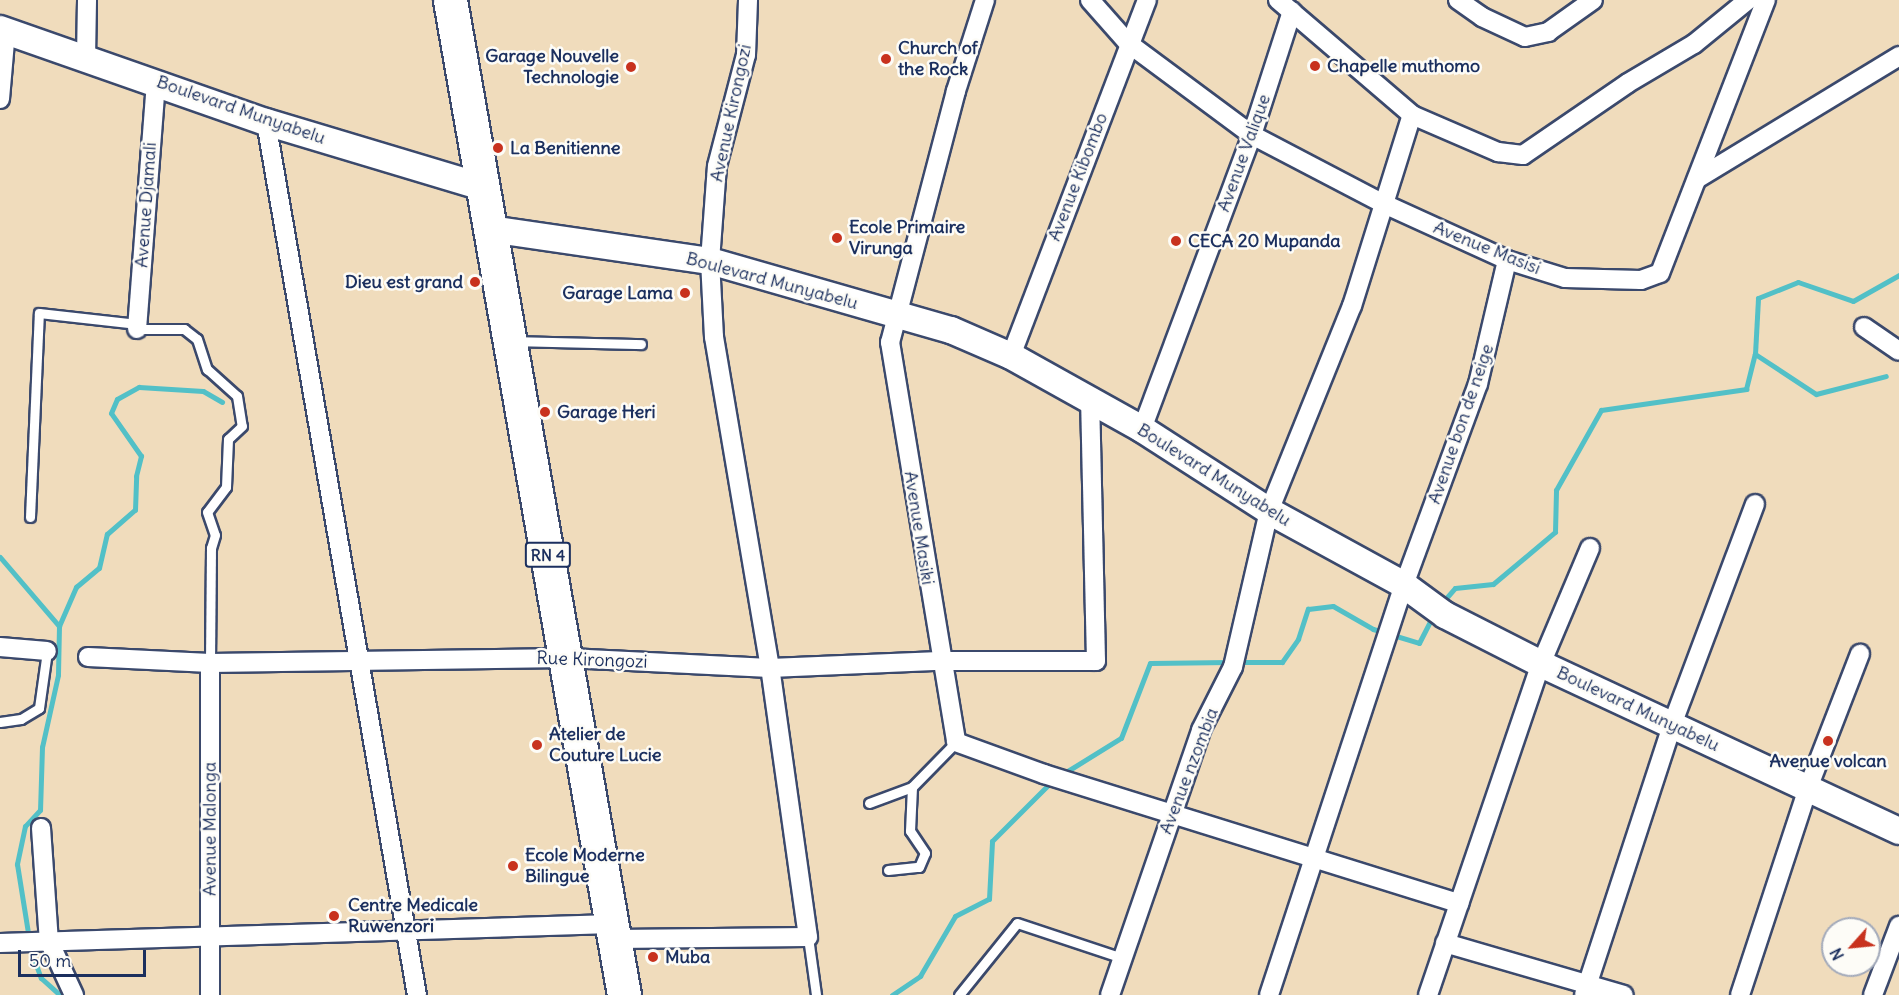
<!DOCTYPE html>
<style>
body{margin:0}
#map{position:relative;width:1899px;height:995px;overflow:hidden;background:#f0dcbc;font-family:Delius,sans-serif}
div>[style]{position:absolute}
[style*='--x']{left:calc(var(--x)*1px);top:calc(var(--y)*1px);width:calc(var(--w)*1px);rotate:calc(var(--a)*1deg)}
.stream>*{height:5px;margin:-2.5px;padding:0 2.5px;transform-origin:2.5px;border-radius:2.5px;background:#52c0c7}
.roads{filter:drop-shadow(2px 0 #3b496c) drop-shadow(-2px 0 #3b496c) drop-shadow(0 2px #3b496c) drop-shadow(0 -2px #3b496c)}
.lane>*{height:9px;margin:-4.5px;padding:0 4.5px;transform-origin:4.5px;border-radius:4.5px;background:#fff}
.street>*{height:18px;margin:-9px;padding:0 9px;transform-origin:9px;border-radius:9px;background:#fff}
.secondary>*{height:26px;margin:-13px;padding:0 13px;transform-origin:13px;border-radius:13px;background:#fff}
.highway>*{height:33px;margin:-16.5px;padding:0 16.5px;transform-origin:16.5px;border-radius:16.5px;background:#fff}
.dots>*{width:16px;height:16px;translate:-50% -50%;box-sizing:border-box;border:3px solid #fdfcf7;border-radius:50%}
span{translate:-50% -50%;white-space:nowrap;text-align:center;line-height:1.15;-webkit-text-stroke:5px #fdfcf7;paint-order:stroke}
.shield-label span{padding:2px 4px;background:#fdfcf7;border:2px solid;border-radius:4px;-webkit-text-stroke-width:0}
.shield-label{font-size:16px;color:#1b2f5e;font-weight:700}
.poi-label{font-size:18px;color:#1b2f5e;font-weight:700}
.left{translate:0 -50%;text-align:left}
.right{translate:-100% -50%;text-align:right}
.street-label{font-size:18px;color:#1b2f5e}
.north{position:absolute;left:1821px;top:917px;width:60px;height:60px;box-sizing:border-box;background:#fdfcf7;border:2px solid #a3aaba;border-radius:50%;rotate:243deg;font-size:16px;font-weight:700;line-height:24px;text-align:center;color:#1b2f5e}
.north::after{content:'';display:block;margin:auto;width:21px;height:27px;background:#c8321e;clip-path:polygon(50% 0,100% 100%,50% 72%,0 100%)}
.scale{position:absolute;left:18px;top:950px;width:128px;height:27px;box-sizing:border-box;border:3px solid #1b2f5e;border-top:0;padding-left:8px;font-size:18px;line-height:21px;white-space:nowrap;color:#1b2f5e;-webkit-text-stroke:4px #fdfcf7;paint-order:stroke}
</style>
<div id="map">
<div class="stream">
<i style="--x:1755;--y:354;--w:73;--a:33.3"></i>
<i style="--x:1816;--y:394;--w:72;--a:-14.4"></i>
<i style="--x:0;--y:557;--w:91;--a:49.5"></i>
<i style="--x:59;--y:626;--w:49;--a:91.2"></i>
<i style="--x:58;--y:675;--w:74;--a:102.5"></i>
<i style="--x:42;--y:747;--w:63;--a:91.8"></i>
<i style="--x:40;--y:810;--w:22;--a:133"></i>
<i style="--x:25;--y:826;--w:39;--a:102"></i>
<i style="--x:17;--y:864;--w:88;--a:80.9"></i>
<i style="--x:31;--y:951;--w:29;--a:70"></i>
<i style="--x:41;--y:978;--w:25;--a:42"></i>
<i style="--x:1441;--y:604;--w:21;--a:-49"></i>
<i style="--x:1455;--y:588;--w:38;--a:-6"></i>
<i style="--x:1493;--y:584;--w:81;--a:-40"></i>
<i style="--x:1555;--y:532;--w:42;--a:-88.6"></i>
<i style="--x:1556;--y:490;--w:92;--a:-60.6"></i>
<i style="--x:1601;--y:410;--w:147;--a:-8.2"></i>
<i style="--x:1746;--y:389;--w:36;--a:-76"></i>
<i style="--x:1755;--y:354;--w:56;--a:-86.9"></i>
<i style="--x:1758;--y:298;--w:43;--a:-21.8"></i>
<i style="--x:1798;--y:282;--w:58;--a:19.1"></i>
<i style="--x:1853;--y:301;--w:53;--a:-29.5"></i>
<i style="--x:59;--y:626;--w:43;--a:-66.4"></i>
<i style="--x:76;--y:587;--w:30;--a:-40"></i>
<i style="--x:99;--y:568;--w:35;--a:-77"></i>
<i style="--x:107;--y:534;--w:37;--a:-41"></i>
<i style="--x:135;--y:510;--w:34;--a:-88"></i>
<i style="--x:136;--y:476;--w:21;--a:-76"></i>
<i style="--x:141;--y:456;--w:52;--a:-124.9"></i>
<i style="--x:111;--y:413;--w:15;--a:-67"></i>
<i style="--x:117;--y:399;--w:25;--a:-29"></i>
<i style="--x:139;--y:387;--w:64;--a:3.6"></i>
<i style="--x:203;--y:391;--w:22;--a:30"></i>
<i style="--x:1239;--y:662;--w:43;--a:0"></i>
<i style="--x:1282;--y:662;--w:28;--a:-55"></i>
<i style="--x:1298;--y:639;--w:32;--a:-72"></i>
<i style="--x:1308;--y:609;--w:25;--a:-7"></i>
<i style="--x:1333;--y:606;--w:46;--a:29.9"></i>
<i style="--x:1373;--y:629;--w:48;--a:16.9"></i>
<i style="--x:1419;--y:643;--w:33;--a:-63"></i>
<i style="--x:1061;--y:775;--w:70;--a:-31.7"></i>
<i style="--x:1121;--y:738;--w:80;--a:-68.9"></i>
<i style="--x:1150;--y:663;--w:79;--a:-0.7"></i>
<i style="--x:892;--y:995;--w:34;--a:-34"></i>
<i style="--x:920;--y:976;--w:69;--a:-59.7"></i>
<i style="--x:955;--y:916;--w:38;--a:-27"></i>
<i style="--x:989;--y:899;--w:58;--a:-87"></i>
<i style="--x:992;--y:841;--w:86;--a:-45"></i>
</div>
<div class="roads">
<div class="lane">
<i style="--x:137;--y:329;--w:47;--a:0"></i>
<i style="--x:184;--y:329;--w:16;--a:38"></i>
<i style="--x:197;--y:339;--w:32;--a:72"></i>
<i style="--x:207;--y:369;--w:40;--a:42"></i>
<i style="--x:237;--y:396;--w:30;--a:81"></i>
<i style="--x:242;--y:426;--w:19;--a:137"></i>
<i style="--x:228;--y:439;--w:48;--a:92.4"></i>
<i style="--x:226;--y:487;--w:31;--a:127"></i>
<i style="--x:207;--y:512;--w:24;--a:71"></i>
<i style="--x:215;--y:535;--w:14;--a:107"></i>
<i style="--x:211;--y:548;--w:115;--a:90.5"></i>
<i style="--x:515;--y:341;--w:126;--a:1.4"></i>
<i style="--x:30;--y:517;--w:204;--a:-87.5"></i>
<i style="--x:39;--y:313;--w:99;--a:6.4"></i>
<i style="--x:0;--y:722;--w:21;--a:-8"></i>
<i style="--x:21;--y:719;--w:21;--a:-31"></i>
<i style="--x:39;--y:708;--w:58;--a:-82"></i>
<i style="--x:869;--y:803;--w:46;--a:-20.4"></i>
<i style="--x:912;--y:787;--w:63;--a:-45.6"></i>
<i style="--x:888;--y:870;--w:31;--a:-6"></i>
<i style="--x:919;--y:867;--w:15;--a:-67"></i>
<i style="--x:925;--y:853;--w:27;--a:-124"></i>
<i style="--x:910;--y:831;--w:44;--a:-87.4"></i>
<i style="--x:808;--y:937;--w:59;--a:82.1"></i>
<i style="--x:959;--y:995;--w:92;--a:-51.1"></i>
<i style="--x:1017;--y:923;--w:111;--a:18.4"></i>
</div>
<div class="street">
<i style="--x:985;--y:0;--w:96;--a:107.7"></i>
<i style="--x:956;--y:91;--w:260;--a:104.7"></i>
<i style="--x:890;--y:342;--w:405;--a:80.6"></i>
<i style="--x:956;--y:742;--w:94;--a:20"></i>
<i style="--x:1044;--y:774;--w:435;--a:17.3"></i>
<i style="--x:1090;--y:0;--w:57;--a:48.5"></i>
<i style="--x:1128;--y:43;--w:154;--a:36.6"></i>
<i style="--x:1252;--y:135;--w:147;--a:27.6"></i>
<i style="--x:1382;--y:203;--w:137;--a:24.5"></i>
<i style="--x:1507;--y:260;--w:61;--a:17.2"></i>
<i style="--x:1565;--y:278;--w:76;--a:1.5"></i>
<i style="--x:1641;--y:280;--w:20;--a:-20"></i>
<i style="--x:1660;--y:273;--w:293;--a:-68.8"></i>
<i style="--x:1278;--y:0;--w:177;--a:40.6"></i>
<i style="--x:1412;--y:115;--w:94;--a:23.3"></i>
<i style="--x:1498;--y:152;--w:25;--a:7"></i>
<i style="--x:1523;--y:155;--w:127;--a:-34.4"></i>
<i style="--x:1628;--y:83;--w:77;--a:-30.6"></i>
<i style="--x:1694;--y:44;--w:70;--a:-39.2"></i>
<i style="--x:1458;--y:0;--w:29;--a:35"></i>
<i style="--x:1482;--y:17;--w:47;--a:24.9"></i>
<i style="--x:1525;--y:37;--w:24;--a:-12"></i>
<i style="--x:1548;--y:32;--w:55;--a:-35.4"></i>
<i style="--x:86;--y:58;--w:58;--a:-89"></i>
<i style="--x:0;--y:99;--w:68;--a:-85"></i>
<i style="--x:266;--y:122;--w:886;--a:80.19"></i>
<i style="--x:1697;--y:179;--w:237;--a:-31.3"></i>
<i style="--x:1864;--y:327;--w:42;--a:34.4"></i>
<i style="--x:137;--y:329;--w:249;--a:-85.6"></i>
<i style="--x:1011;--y:356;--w:381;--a:-69.1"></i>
<i style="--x:1142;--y:429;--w:314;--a:-69.5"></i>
<i style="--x:1252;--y:135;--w:130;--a:-72.1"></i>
<i style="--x:0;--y:647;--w:47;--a:4.9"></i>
<i style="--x:88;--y:657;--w:122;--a:2.8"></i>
<i style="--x:210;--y:663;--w:357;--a:-0.8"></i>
<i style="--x:567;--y:658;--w:203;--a:2.8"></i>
<i style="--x:770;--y:668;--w:170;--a:-2.4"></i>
<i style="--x:940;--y:661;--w:156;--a:0"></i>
<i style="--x:1096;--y:661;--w:261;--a:-91.3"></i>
<i style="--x:41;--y:828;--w:113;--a:86"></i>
<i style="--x:49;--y:941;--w:60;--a:65.2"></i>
<i style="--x:615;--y:939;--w:193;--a:-0.6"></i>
<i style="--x:808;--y:937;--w:272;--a:-98"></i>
<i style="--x:770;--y:668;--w:336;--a:-99.6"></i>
<i style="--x:714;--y:337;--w:76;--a:-93"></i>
<i style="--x:710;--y:261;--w:95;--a:-85.8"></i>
<i style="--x:717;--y:166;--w:115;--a:-75.4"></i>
<i style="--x:746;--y:55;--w:55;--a:-87.9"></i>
<i style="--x:0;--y:943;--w:612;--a:-1.78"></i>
<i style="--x:1445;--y:943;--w:186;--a:16.2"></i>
<i style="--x:210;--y:995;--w:332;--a:-90"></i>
<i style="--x:1110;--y:995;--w:280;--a:-71"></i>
<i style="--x:1201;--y:730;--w:71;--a:-63.1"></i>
<i style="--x:1233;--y:667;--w:160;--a:-77"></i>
<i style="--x:1269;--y:511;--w:221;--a:-68"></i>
<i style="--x:1352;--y:306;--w:200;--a:-72.6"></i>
<i style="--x:1269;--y:995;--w:432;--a:-71.8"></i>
<i style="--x:1404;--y:585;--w:214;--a:-69.8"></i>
<i style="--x:1478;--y:384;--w:127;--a:-76.8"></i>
<i style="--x:1428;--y:995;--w:350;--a:-71.2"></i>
<i style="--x:1541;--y:664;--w:126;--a:-67.1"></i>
<i style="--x:1584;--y:995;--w:284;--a:-71.9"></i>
<i style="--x:1672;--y:725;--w:236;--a:-69.4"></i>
<i style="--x:1740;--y:995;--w:218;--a:-71.8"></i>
<i style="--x:1808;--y:788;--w:144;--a:-68.8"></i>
<i style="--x:1873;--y:995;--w:74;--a:-69.4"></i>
</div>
<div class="secondary">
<i style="--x:0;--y:29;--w:282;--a:19.3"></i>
<i style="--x:266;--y:122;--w:227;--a:16.7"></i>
<i style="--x:490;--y:229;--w:222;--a:8.3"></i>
<i style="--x:710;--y:261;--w:251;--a:16"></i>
<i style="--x:951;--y:330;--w:65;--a:23.4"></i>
<i style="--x:1011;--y:356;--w:150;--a:29.1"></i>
<i style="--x:1142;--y:429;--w:151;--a:32.8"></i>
<i style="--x:1269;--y:511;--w:154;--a:28.7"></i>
<i style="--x:1404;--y:585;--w:51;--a:36.2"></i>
<i style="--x:1445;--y:615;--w:108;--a:27"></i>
<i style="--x:1541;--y:664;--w:395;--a:25"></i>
</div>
<div class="highway">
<i style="--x:450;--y:0;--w:1010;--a:80.08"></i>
</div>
</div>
<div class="dots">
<i style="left:886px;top:59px;background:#c8321e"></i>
<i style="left:1315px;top:66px;background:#c8321e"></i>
<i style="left:631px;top:67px;background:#c8321e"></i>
<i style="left:498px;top:148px;background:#c8321e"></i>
<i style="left:837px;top:238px;background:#c8321e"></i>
<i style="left:1176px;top:241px;background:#c8321e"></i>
<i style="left:475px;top:282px;background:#c8321e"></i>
<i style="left:685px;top:293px;background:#c8321e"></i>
<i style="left:545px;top:412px;background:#c8321e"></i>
<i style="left:1828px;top:741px;background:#c8321e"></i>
<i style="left:537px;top:745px;background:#c8321e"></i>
<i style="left:513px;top:866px;background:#c8321e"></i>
<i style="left:334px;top:916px;background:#c8321e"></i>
<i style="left:653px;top:957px;background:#c8321e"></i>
</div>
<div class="shield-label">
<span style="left:548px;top:555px">RN 4</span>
</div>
<div class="poi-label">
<span class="left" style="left:898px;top:59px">Church of<br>the Rock</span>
<span class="right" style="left:619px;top:67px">Garage Nouvelle<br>Technologie</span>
<span class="left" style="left:1327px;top:66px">Chapelle muthomo</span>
<span class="left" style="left:510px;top:148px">La Benitienne</span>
<span class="left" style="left:849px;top:238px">Ecole Primaire<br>Virunga</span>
<span class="left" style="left:1188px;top:241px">CECA 20 Mupanda</span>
<span class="right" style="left:463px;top:282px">Dieu est grand</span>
<span class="right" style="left:673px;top:293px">Garage Lama</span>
<span class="left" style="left:557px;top:412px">Garage Heri</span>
<span class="left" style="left:549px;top:745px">Atelier de<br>Couture Lucie</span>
<span style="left:1828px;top:761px">Avenue volcan</span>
<span class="left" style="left:525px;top:866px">Ecole Moderne<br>Bilingue</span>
<span class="left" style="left:348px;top:916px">Centre Medicale<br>Ruwenzori</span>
<span class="left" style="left:665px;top:957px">Muba</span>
</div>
<div class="street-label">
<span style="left:241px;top:110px;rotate:19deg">Boulevard Munyabelu</span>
<span style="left:731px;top:113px;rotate:-78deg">Avenue Kirongozi</span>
<span style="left:1244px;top:153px;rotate:-70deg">Avenue Valique</span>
<span style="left:1078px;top:177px;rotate:-69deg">Avenue Kibombo</span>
<span style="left:146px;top:205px;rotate:-86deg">Avenue Djamali</span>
<span style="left:1487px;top:248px;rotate:22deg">Avenue Masisi</span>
<span style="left:772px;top:281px;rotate:15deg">Boulevard Munyabelu</span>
<span style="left:1461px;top:424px;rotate:-71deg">Avenue bon de neige</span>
<span style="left:1214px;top:475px;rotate:32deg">Boulevard Munyabelu</span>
<span style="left:919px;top:528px;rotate:81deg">Avenue Masiki</span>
<span style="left:592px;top:660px;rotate:2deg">Rue Kirongozi</span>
<span style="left:1638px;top:709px;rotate:25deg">Boulevard Munyabelu</span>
<span style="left:1189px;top:771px;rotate:-69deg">Avenue nzombia</span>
<span style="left:210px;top:829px;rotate:-90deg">Avenue Malonga</span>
</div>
<div class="north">N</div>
<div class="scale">50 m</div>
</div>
